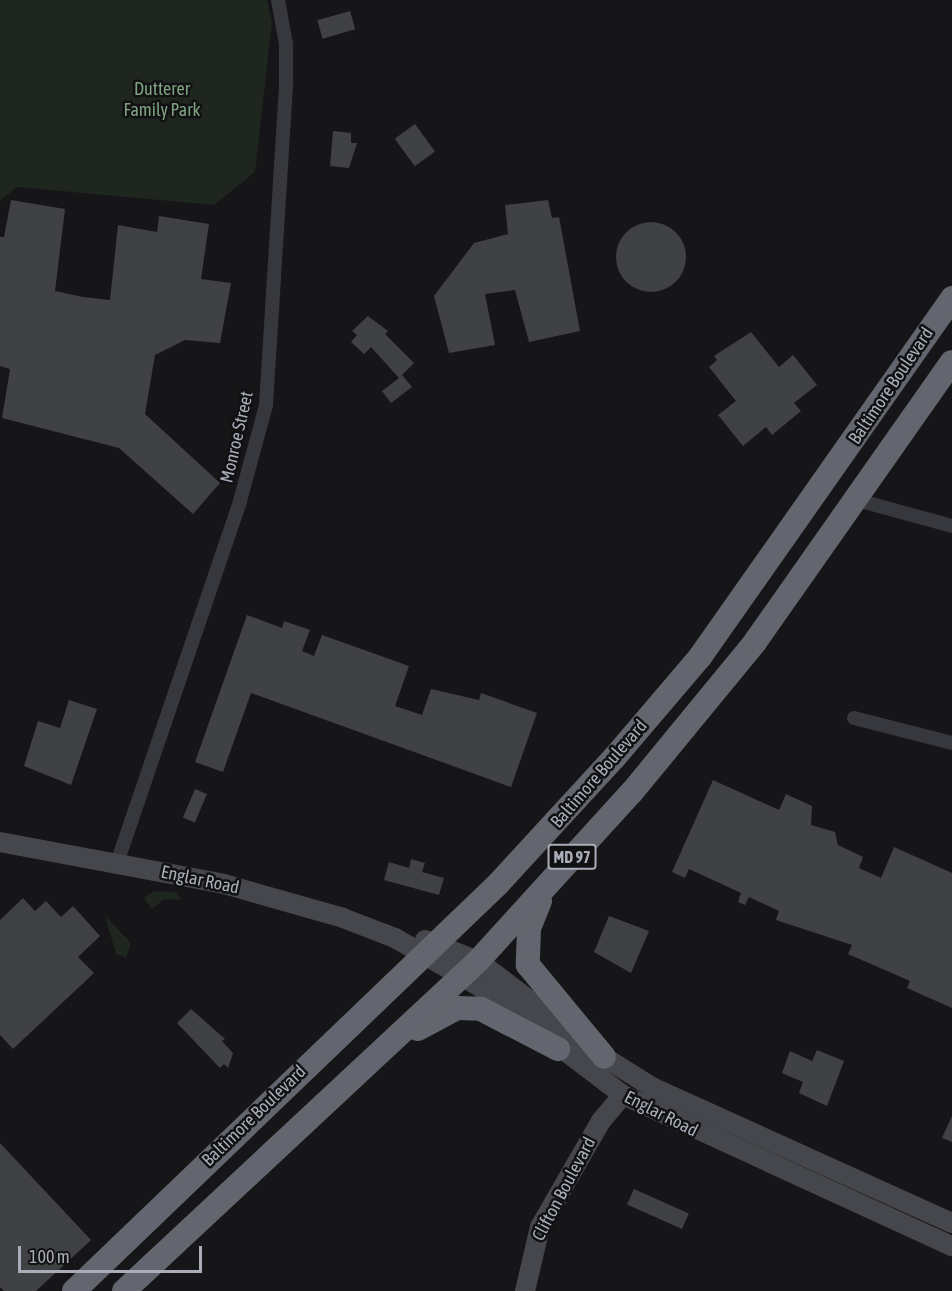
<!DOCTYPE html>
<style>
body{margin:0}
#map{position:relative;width:952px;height:1291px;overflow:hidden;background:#161618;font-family:"Asap Condensed",sans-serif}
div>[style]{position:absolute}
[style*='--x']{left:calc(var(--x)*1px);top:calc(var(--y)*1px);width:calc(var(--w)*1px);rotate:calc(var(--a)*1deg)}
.green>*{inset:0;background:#1e261f}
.building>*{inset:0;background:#404145;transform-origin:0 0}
.round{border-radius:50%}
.street>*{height:14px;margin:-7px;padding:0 7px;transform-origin:7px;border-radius:7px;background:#37383d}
.secondary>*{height:20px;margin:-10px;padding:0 10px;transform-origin:10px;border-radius:10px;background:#45474d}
.highway>*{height:24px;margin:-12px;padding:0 12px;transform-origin:12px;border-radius:12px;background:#63666e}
span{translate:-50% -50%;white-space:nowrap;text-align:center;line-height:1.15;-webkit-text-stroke:5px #111113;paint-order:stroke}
.shield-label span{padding:2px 4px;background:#111113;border:2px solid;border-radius:4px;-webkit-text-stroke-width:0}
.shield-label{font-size:16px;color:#a8adb8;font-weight:700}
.park-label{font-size:18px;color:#7fa381}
.street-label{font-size:18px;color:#a8adb8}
.scale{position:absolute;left:18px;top:1246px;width:184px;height:27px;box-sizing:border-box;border:3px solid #a8adb8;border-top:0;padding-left:8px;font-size:18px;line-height:21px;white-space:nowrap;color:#a8adb8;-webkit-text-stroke:4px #111113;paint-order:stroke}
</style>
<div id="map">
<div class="green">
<i style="clip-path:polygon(0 0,267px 0,272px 22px,255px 172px,214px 205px,17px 187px,0 201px)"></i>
<i style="clip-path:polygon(154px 891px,176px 892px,181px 900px,164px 899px,152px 909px,144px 898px)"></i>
<i style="clip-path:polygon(105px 916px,131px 943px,126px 958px,116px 954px)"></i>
</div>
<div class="building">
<i style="left:350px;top:11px;width:19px;height:34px;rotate:74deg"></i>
<i style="left:415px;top:124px;width:34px;height:25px;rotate:54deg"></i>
<i style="clip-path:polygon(333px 131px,351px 133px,351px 143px,357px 143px,349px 168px,330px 166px)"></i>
<i style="clip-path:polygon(11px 200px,65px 209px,55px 291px,83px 297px,110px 300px,118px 225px,157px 232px,159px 216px,209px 224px,201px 279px,231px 283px,220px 343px,185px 340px,155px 355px,145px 414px,220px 483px,193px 514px,119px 448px,2px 418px,10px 369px,0 366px,0 237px,4px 237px)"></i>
<i style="clip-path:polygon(548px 200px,552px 218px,559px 217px,580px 331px,529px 342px,515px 290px,485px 294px,495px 345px,449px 353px,434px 296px,474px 243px,508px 234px,505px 205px)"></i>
<i class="round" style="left:616px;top:222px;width:70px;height:70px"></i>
<i style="clip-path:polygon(368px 316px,388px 331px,385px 334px,414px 363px,402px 375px,412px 387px,391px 403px,382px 391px,399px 378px,371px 347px,364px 354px,351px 342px,357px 335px,352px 331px)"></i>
<i style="clip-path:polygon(751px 332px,779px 367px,793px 355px,817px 385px,794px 403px,801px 411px,772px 435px,766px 427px,743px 446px,718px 415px,736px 401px,709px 367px,717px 360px,714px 356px)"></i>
<i style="clip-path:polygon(247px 615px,282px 628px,284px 621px,310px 630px,302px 651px,314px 656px,322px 635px,409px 666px,395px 706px,422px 715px,431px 689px,479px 700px,481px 693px,537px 713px,511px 787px,251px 693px,223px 772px,195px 762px)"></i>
<i style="clip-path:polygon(69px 700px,97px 709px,71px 785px,24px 766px,38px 721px,60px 728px)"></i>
<i style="clip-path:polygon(713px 780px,779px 810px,786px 794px,812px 806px,811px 825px,835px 832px,838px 845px,863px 857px,859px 868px,881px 878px,894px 847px,952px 873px,952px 1008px,907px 988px,910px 981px,848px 954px,852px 945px,776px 920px,779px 911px,749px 897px,745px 905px,738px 902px,741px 893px,689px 869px,685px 878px,672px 872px)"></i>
<i style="left:195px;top:789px;width:13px;height:31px;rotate:23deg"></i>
<i style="clip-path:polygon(411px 859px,425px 863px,422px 872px,444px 878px,439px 895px,384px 880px,389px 862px,409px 868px)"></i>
<i style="clip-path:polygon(23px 898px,35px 911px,46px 901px,61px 917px,73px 906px,100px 936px,78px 957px,94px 973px,13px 1049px,0 1035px,0 920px)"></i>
<i style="clip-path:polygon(609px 916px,649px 931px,631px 973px,594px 952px)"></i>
<i style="clip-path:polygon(191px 1009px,225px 1039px,222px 1041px,233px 1053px,228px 1068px,224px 1064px,220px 1068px,177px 1023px)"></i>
<i style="clip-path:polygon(817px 1050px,844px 1061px,827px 1106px,799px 1093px,803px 1082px,782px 1073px,790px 1051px,812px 1061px)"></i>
<i style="clip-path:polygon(952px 1116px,952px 1142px,942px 1138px)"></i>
<i style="clip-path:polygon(0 1143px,91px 1240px,36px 1291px,4px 1291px,0 1287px)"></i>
<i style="left:634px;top:1189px;width:60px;height:17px;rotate:24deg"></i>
</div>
<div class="street">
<i style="--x:857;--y:500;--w:98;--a:15.3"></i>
<i style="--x:854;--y:718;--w:101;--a:14.3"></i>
<i style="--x:117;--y:863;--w:382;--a:-71.2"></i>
<i style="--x:240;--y:501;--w:99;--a:-74.8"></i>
<i style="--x:266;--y:405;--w:323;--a:-86.4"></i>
<i style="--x:286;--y:83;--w:39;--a:-90"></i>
<i style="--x:286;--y:44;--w:45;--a:-100.3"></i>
</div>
<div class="secondary">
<i style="--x:0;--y:842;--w:228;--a:10.6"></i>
<i style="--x:224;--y:884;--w:124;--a:15.9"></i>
<i style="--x:343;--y:918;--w:56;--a:21"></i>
<i style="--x:395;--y:938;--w:100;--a:29.9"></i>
<i style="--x:482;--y:988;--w:177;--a:37.2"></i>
<i style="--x:623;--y:1095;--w:362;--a:24.7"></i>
<i style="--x:425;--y:940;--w:57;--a:21.6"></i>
<i style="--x:478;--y:961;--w:158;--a:37.3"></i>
<i style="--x:604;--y:1057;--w:57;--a:32"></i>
<i style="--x:652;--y:1087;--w:329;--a:24.4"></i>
<i style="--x:525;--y:1291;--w:66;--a:-76.8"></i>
<i style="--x:540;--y:1227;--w:122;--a:-60.1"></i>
<i style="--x:601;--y:1121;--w:34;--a:-50"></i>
</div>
<div class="highway">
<i style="--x:540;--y:901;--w:29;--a:112"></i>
<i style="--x:529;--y:928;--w:37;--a:92"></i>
<i style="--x:528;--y:965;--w:119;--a:50.4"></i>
<i style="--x:418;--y:1029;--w:44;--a:-28.3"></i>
<i style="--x:457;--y:1008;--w:24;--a:2"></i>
<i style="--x:481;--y:1009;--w:87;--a:27.5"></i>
<i style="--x:74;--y:1291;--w:588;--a:-43.83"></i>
<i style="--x:498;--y:884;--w:171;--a:-47.4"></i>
<i style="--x:614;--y:758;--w:133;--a:-49.6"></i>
<i style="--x:700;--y:657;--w:439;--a:-54.9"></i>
<i style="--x:124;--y:1291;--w:484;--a:-43"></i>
<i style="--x:478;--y:961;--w:229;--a:-47.7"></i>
<i style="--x:632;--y:792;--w:194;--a:-50.6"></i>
<i style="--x:755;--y:642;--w:342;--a:-54.9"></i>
</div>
<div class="shield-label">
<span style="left:572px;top:857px">MD 97</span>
</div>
<div class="park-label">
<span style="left:162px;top:100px">Dutterer<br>Family Park</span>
</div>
<div class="street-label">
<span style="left:891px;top:386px;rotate:-56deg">Baltimore Boulevard</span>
<span style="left:237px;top:437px;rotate:-77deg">Monroe Street</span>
<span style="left:599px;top:774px;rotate:-49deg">Baltimore Boulevard</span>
<span style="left:200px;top:880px;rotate:12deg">Englar Road</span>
<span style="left:661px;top:1114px;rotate:27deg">Englar Road</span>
<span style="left:254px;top:1116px;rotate:-44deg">Baltimore Boulevard</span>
<span style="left:564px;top:1189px;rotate:-62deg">Clifton Boulevard</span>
</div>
<div class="scale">100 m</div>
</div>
